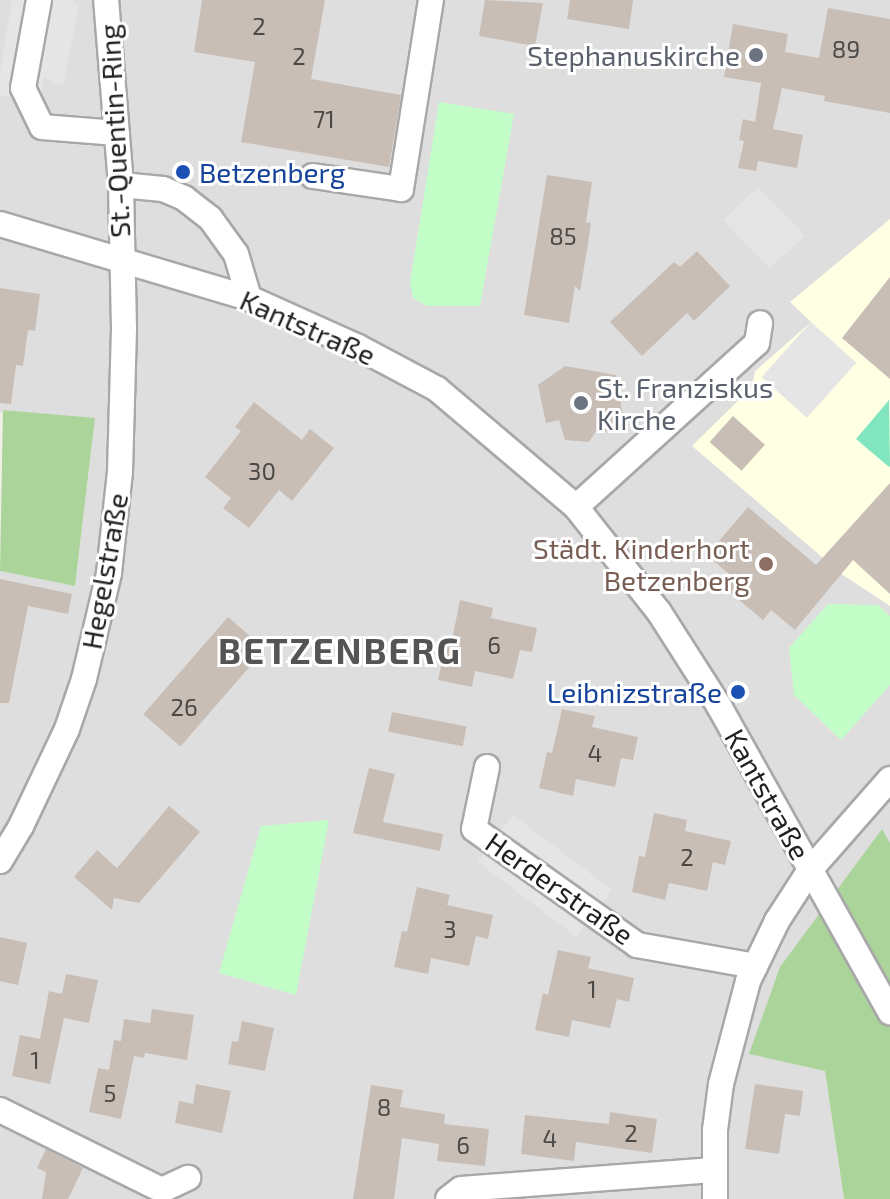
<!DOCTYPE html>
<meta charset="utf-8">
<style>
body{margin:0}
#map{position:relative;width:890px;height:1199px;overflow:hidden;background:#f2efe7;font-family:"Exo 2",sans-serif}
div>[style]{position:absolute}
[style*='--x']{left:calc(var(--x)*1px);top:calc(var(--y)*1px);width:calc(var(--w)*1px);rotate:calc(var(--a)*1deg)}
.residential>*{inset:0;background:#dfdede}
.education>*{inset:0;background:#ffffe4}
.forest>*{inset:0;background:#aad49a}
.park>*{inset:0;background:#c3fdc8}
.pitch>*{inset:0;background:#81e6c0}
.parking>*{inset:0;background:#e5e5e5;transform-origin:0 0}
.building>*{inset:0;background:#c8beb6;transform-origin:0 0}
.roads{filter:drop-shadow(2px 0 #a8a8a8) drop-shadow(-2px 0 #a8a8a8) drop-shadow(0 2px #a8a8a8) drop-shadow(0 -2px #a8a8a8)}
.minor>*{height:24px;margin:-12px;padding:0 12px;transform-origin:12px;border-radius:12px;background:#fff}
.dots>*{width:22px;height:22px;translate:-50% -50%;box-sizing:border-box;border:4px solid #fff;border-radius:50%}
span{translate:-50% -50%;white-space:nowrap;text-align:center;line-height:1.15;-webkit-text-stroke:6px #fff;paint-order:stroke}
.number-label{font-size:24px;color:#4b4846}
.number-label span{-webkit-text-stroke-width:0}
.worship-label{font-size:28px;color:#5b616d}
.right{translate:-100% -50%;text-align:right}
.left{translate:0 -50%;text-align:left}
.street-label{font-size:28px;color:#212121}
.transit-label{font-size:28px;color:#164399}
.education-label{font-size:28px;color:#785e54}
.district-label{font-size:36px;color:#545454;font-weight:700;letter-spacing:2px}
</style>
<div id="map">
<div class="residential">
<i style="clip-path:polygon(0 0,890px 0,890px 843px,882px 829px,750px 1054px,825px 1071px,844px 1199px,0 1199px,0 571px,75px 586px,95px 419px,3px 410px,0 414px)"></i>
</div>
<div class="education">
<i style="clip-path:polygon(890px 219px,890px 606px,843px 575px,692px 446px,752px 387px,755px 371px,811px 322px,790px 302px)"></i>
</div>
<div class="forest">
<i style="clip-path:polygon(3px 410px,95px 418px,75px 586px,0 571px)"></i>
<i style="clip-path:polygon(882px 829px,890px 843px,890px 1199px,844px 1199px,825px 1071px,749px 1054px,780px 967px)"></i>
</div>
<div class="park">
<i style="clip-path:polygon(439px 102px,514px 114px,480px 306px,427px 306px,413px 298px,410px 283px)"></i>
<i style="clip-path:polygon(828px 604px,878px 605px,890px 616px,890px 685px,841px 740px,794px 695px,789px 648px)"></i>
<i style="clip-path:polygon(329px 820px,296px 995px,219px 973px,261px 826px)"></i>
</div>
<div class="pitch">
<i style="clip-path:polygon(889px 400px,890px 466px,889px 467px,856px 439px)"></i>
</div>
<div class="parking">
<i style="clip-path:polygon(12px 0,72px 0,79px 5px,63px 86px,44px 77px,40px 102px,0 95px,0 72px)"></i>
<i style="left:758px;top:187px;width:67px;height:48px;rotate:46deg"></i>
<i style="left:811px;top:322px;width:61px;height:74px;rotate:42deg"></i>
<i style="left:513px;top:815px;width:124px;height:59px;rotate:37deg"></i>
</div>
<div class="building">
<i style="clip-path:polygon(202px 0,325px 0,311px 79px,401px 95px,389px 167px,241px 142px,255px 62px,194px 52px)"></i>
<i style="clip-path:polygon(485px 0,543px 3px,535px 46px,479px 36px)"></i>
<i style="clip-path:polygon(570px 0,633px 0,629px 29px,567px 19px)"></i>
<i style="clip-path:polygon(828px 8px,890px 19px,890px 113px,824px 101px,825px 96px,782px 88px,773px 129px,803px 135px,797px 168px,758px 161px,756px 171px,738px 168px,744px 141px,739px 140px,743px 119px,755px 122px,761px 83px,724px 77px,733px 24px,788px 34px,785px 52px,819px 58px)"></i>
<i style="clip-path:polygon(547px 175px,592px 182px,586px 222px,591px 223px,587px 250px,580px 291px,575px 286px,569px 323px,524px 315px)"></i>
<i style="clip-path:polygon(697px 251px,730px 286px,694px 321px,687px 313px,642px 356px,610px 322px,674px 262px,680px 267px)"></i>
<i style="clip-path:polygon(890px 277px,890px 379px,842px 338px)"></i>
<i style="clip-path:polygon(0 288px,40px 294px,35px 331px,28px 330px,23px 366px,16px 365px,11px 404px,0 403px)"></i>
<i style="clip-path:polygon(565px 366px,616px 375px,625px 428px,617px 433px,597px 430px,589px 442px,565px 440px,559px 420px,546px 423px,538px 385px)"></i>
<i style="clip-path:polygon(254px 402px,302px 440px,310px 429px,334px 448px,292px 501px,279px 490px,249px 528px,223px 508px,231px 498px,205px 477px,241px 431px,235px 427px)"></i>
<i style="left:733px;top:416px;width:43px;height:35px;rotate:42deg"></i>
<i style="clip-path:polygon(890px 483px,890px 594px,853px 560px,795px 630px,771px 610px,763px 620px,720px 584px,729px 574px,707px 555px,748px 507px,816px 565px)"></i>
<i style="clip-path:polygon(0 579px,72px 594px,68px 614px,28px 606px,9px 703px,0 703px)"></i>
<i style="clip-path:polygon(460px 600px,493px 608px,491px 618px,537px 628px,532px 652px,520px 650px,513px 679px,475px 671px,472px 687px,438px 680px,446px 644px,451px 645px)"></i>
<i style="left:228px;top:617px;width:49px;height:129px;rotate:41deg"></i>
<i style="clip-path:polygon(562px 709px,595px 716px,592px 727px,638px 737px,633px 760px,621px 758px,615px 787px,576px 779px,573px 796px,539px 788px,547px 752px,552px 753px)"></i>
<i style="left:392px;top:712px;width:76px;height:20px;rotate:11deg"></i>
<i style="clip-path:polygon(369px 768px,395px 774px,383px 822px,443px 834px,440px 851px,353px 833px)"></i>
<i style="clip-path:polygon(169px 806px,200px 832px,139px 903px,114px 898px,112px 910px,74px 877px,97px 850px,117px 868px)"></i>
<i style="clip-path:polygon(654px 813px,687px 820px,685px 831px,731px 841px,725px 865px,713px 862px,707px 891px,669px 883px,665px 900px,632px 892px,639px 856px,645px 857px)"></i>
<i style="clip-path:polygon(417px 887px,450px 895px,447px 905px,493px 915px,488px 939px,476px 936px,469px 966px,431px 958px,428px 974px,394px 967px,402px 931px,407px 932px)"></i>
<i style="clip-path:polygon(0 937px,27px 943px,18px 985px,0 981px)"></i>
<i style="clip-path:polygon(558px 950px,591px 957px,588px 968px,634px 978px,629px 1002px,617px 999px,610px 1028px,572px 1020px,569px 1037px,535px 1030px,543px 993px,548px 995px)"></i>
<i style="clip-path:polygon(66px 974px,98px 980px,89px 1023px,64px 1018px,50px 1084px,12px 1076px,20px 1035px,40px 1039px,49px 991px,62px 994px)"></i>
<i style="clip-path:polygon(152px 1009px,194px 1015px,187px 1060px,145px 1053px,144px 1058px,134px 1056px,121px 1119px,89px 1112px,98px 1068px,109px 1070px,114px 1040px,121px 1041px,124px 1019px,150px 1023px)"></i>
<i style="clip-path:polygon(242px 1021px,274px 1028px,265px 1071px,228px 1064px,232px 1041px,238px 1042px)"></i>
<i style="clip-path:polygon(196px 1084px,231px 1091px,222px 1133px,175px 1123px,179px 1101px,193px 1104px)"></i>
<i style="clip-path:polygon(755px 1084px,803px 1091px,800px 1116px,785px 1114px,779px 1154px,745px 1149px)"></i>
<i style="clip-path:polygon(371px 1085px,403px 1090px,400px 1107px,445px 1114px,444px 1124px,489px 1129px,485px 1166px,437px 1161px,439px 1144px,402px 1138px,394px 1199px,353px 1199px)"></i>
<i style="clip-path:polygon(610px 1112px,657px 1119px,652px 1153px,576px 1142px,574px 1161px,521px 1154px,525px 1115px,609px 1124px)"></i>
<i style="clip-path:polygon(46px 1149px,83px 1168px,68px 1199px,42px 1199px,46px 1172px,37px 1168px)"></i>
</div>
<div class="roads">
<div class="minor">
<i style="--x:39;--y:0;--w:89;--a:100.3"></i>
<i style="--x:23;--y:88;--w:43;--a:64"></i>
<i style="--x:42;--y:127;--w:75;--a:4.6"></i>
<i style="--x:313;--y:176;--w:89;--a:8.4"></i>
<i style="--x:401;--y:189;--w:191;--a:-81"></i>
<i style="--x:121;--y:185;--w:42;--a:5.4"></i>
<i style="--x:163;--y:189;--w:23;--a:23"></i>
<i style="--x:184;--y:198;--w:33;--a:38"></i>
<i style="--x:210;--y:218;--w:44;--a:54.2"></i>
<i style="--x:236;--y:254;--w:46;--a:73.5"></i>
<i style="--x:0;--y:224;--w:260;--a:16.6"></i>
<i style="--x:249;--y:298;--w:120;--a:24.2"></i>
<i style="--x:358;--y:347;--w:89;--a:28"></i>
<i style="--x:437;--y:389;--w:182;--a:40.3"></i>
<i style="--x:576;--y:507;--w:134;--a:51.7"></i>
<i style="--x:659;--y:612;--w:112;--a:57.4"></i>
<i style="--x:719;--y:706;--w:351;--a:60.8"></i>
<i style="--x:576;--y:507;--w:244;--a:-42.2"></i>
<i style="--x:757;--y:343;--w:20;--a:-81"></i>
<i style="--x:487;--y:767;--w:63;--a:101.8"></i>
<i style="--x:474;--y:829;--w:200;--a:35.4"></i>
<i style="--x:637;--y:945;--w:120;--a:10.1"></i>
<i style="--x:0;--y:861;--w:41;--a:-59"></i>
<i style="--x:21;--y:826;--w:107;--a:-64.6"></i>
<i style="--x:67;--y:729;--w:53;--a:-71.2"></i>
<i style="--x:84;--y:679;--w:109;--a:-76.7"></i>
<i style="--x:109;--y:573;--w:102;--a:-83.8"></i>
<i style="--x:120;--y:472;--w:143;--a:-88.4"></i>
<i style="--x:124;--y:329;--w:144;--a:-91.2"></i>
<i style="--x:121;--y:185;--w:186;--a:-94.6"></i>
<i style="--x:0;--y:1110;--w:181;--a:26.3"></i>
<i style="--x:162;--y:1190;--w:29;--a:-25"></i>
<i style="--x:448;--y:1199;--w:16;--a:-38"></i>
<i style="--x:461;--y:1189;--w:253;--a:-4.3"></i>
<i style="--x:715;--y:1199;--w:69;--a:-90"></i>
<i style="--x:715;--y:1130;--w:46;--a:-82.6"></i>
<i style="--x:721;--y:1084;--w:106;--a:-75.3"></i>
<i style="--x:748;--y:981;--w:67;--a:-64.2"></i>
<i style="--x:777;--y:921;--w:61;--a:-57.1"></i>
<i style="--x:810;--y:870;--w:121;--a:-48.7"></i>
</div>
</div>
<div class="dots">
<i style="left:756px;top:55px;background:#6b7280"></i>
<i style="left:183px;top:172px;background:#1a4fb4"></i>
<i style="left:581px;top:403px;background:#6b7280"></i>
<i style="left:766px;top:564px;background:#8d6e63"></i>
<i style="left:738px;top:692px;background:#1a4fb4"></i>
</div>
<div class="number-label">
<span style="left:259px;top:26px">2</span>
<span style="left:846px;top:49px">89</span>
<span style="left:299px;top:56px">2</span>
<span style="left:324px;top:119px">71</span>
<span style="left:563px;top:236px">85</span>
<span style="left:262px;top:471px">30</span>
<span style="left:494px;top:645px">6</span>
<span style="left:184px;top:707px">26</span>
<span style="left:595px;top:753px">4</span>
<span style="left:687px;top:857px">2</span>
<span style="left:450px;top:929px">3</span>
<span style="left:592px;top:989px">1</span>
<span style="left:35px;top:1060px">1</span>
<span style="left:110px;top:1093px">5</span>
<span style="left:384px;top:1107px">8</span>
<span style="left:631px;top:1133px">2</span>
<span style="left:550px;top:1138px">4</span>
<span style="left:463px;top:1145px">6</span>
</div>
<div class="worship-label">
<span class="right" style="left:740px;top:55px">Stephanuskirche</span>
<span class="left" style="left:597px;top:403px">St. Franziskus<br>Kirche</span>
</div>
<div class="street-label">
<span style="left:114px;top:131px;rotate:-93deg">St.-Quentin-Ring</span>
<span style="left:308px;top:327px;rotate:24deg">Kantstraße</span>
<span style="left:104px;top:571px;rotate:-80deg">Hegelstraße</span>
<span style="left:768px;top:794px;rotate:61deg">Kantstraße</span>
<span style="left:560px;top:888px;rotate:35deg">Herderstraße</span>
</div>
<div class="transit-label">
<span class="left" style="left:199px;top:172px">Betzenberg</span>
<span class="right" style="left:722px;top:692px">Leibnizstraße</span>
</div>
<div class="education-label">
<span class="right" style="left:750px;top:564px">Städt. Kinderhort<br>Betzenberg</span>
</div>
<div class="district-label">
<span style="left:340px;top:650px">BETZENBERG</span>
</div>
</div>
